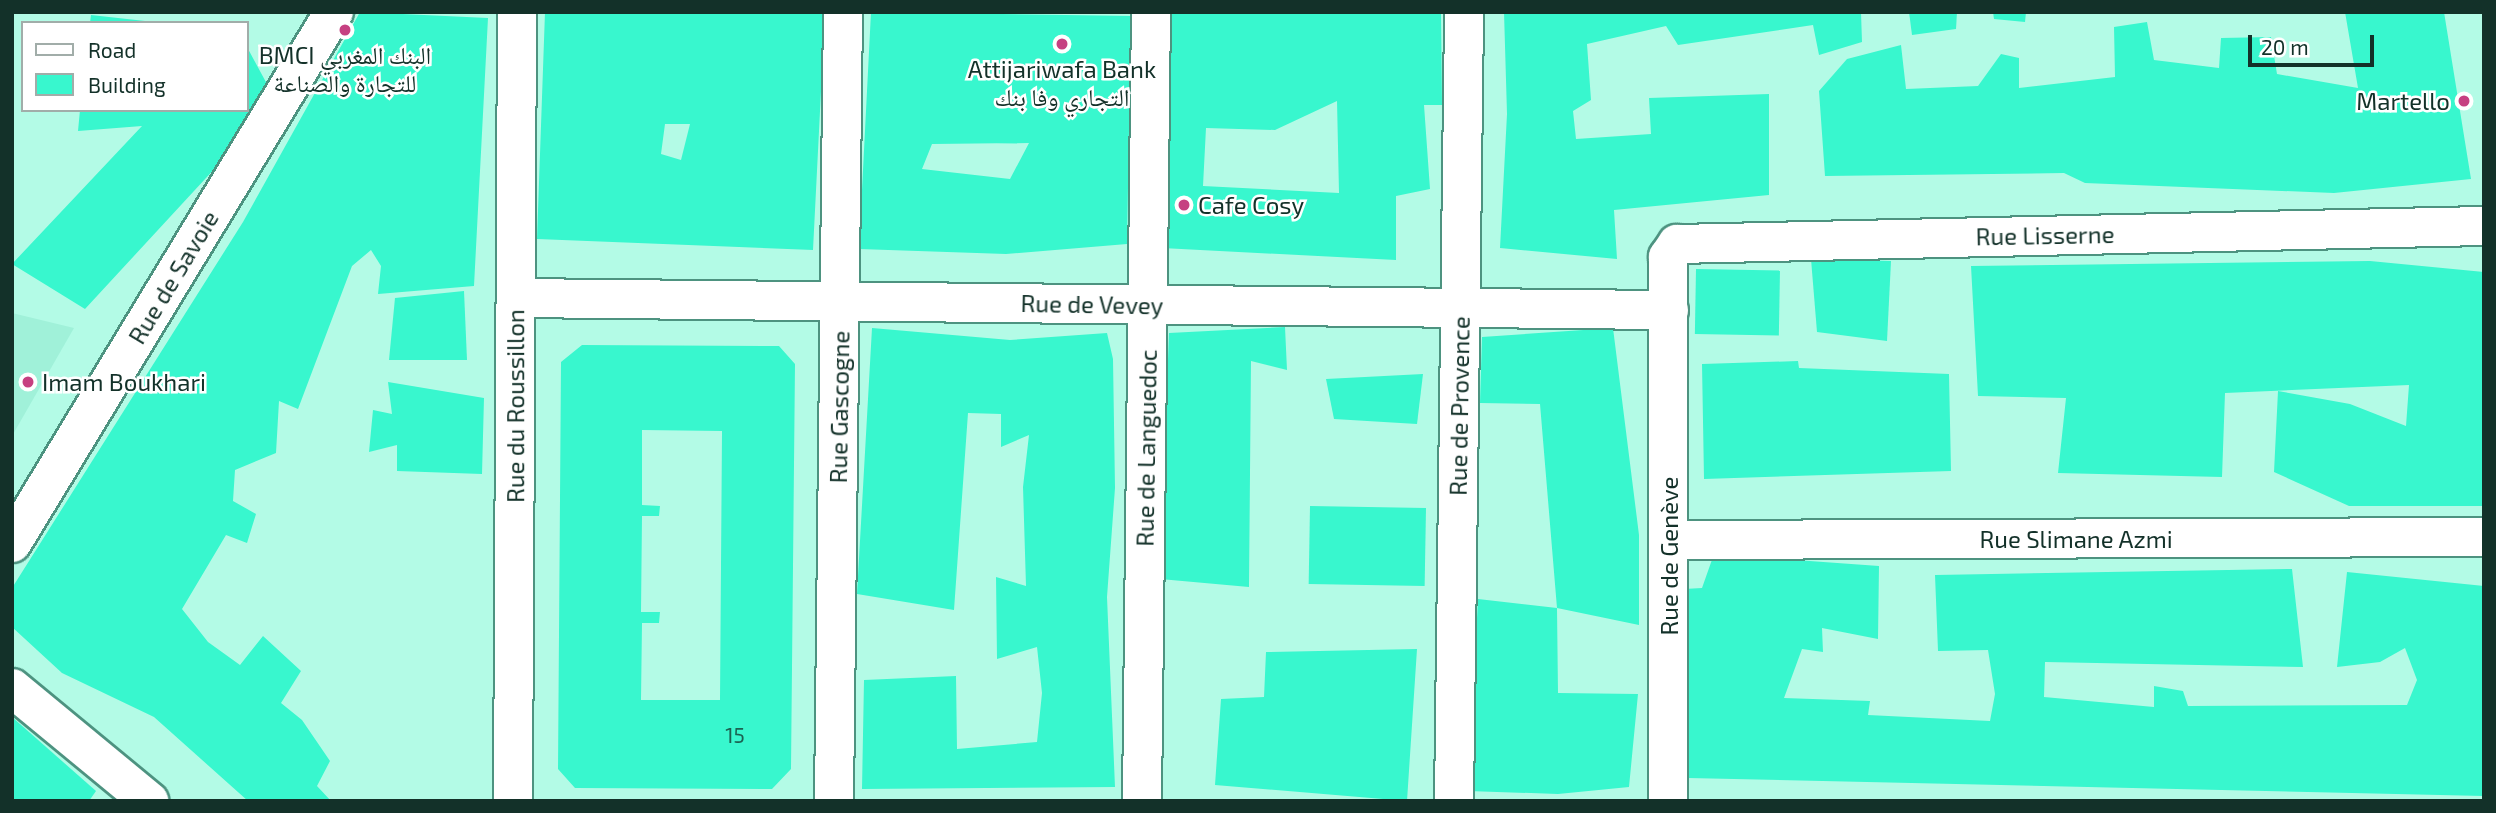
<!DOCTYPE html>
<meta charset="utf-8">
<style>
body{margin:0}
#map{position:relative;width:2496px;height:813px;overflow:hidden;background:#b3fbe6;font-family:"Exo 2","Noto Naskh Arabic",sans-serif}
div>[style]{position:absolute}
[style*='--x']{left:calc(var(--x)*1px);top:calc(var(--y)*1px);width:calc(var(--w)*1px);rotate:calc(var(--a)*1deg)}
.built>*{inset:0;background:#a0f1d9}
.building>*{inset:0;background:#38f7ce;transform-origin:0 0}
.roads{filter:drop-shadow(2px 0 #4d9380) drop-shadow(-2px 0 #4d9380) drop-shadow(0 2px #4d9380) drop-shadow(0 -2px #4d9380)}
.street>*{height:38px;margin:-19px;padding:0 19px;transform-origin:19px;border-radius:19px;background:#fff}
.dots>*{width:19px;height:19px;translate:-50% -50%;box-sizing:border-box;border:4px solid #fff;border-radius:50%}
span{translate:-50% -50%;white-space:nowrap;text-align:center;line-height:1.15;-webkit-text-stroke:5px #fff;paint-order:stroke}
.number-label{font-size:21px;color:#1c6252}
.number-label span{-webkit-text-stroke-width:0}
.poi-label{font-size:24px;color:#133129}
.right{translate:-100% -50%;text-align:right}
.left{translate:0 -50%;text-align:left}
.street-label{font-size:24px;color:#133129}
.frame{position:absolute;inset:0;border:14px solid #133129;pointer-events:none}
.legend{position:absolute;left:21px;top:21px;width:228px;height:91px;box-sizing:border-box;background:#fff;border:2px solid #a1ada9;margin:0;padding:9px 12px;list-style:none;font-size:21px;color:#133129}
.legend li{display:flex;align-items:center;gap:14px;height:35px}
.legend b{width:35px;border:2px solid #a1ada9}
.scale{position:absolute;left:2248px;top:35px;width:126px;height:32px;box-sizing:border-box;border:4px solid #133129;border-top:0;padding-left:9px;font-size:21px;line-height:24px;white-space:nowrap;color:#133129;-webkit-text-stroke:5px #fff;paint-order:stroke}
</style>
<div id="map">
<div class="built">
<i style="clip-path:polygon(12px 313px,74px 328px,12px 436px)"></i>
</div>
<div class="building">
<i style="clip-path:polygon(360px 12px,488px 18px,474px 286px,378px 294px,381px 266px,371px 250px,352px 266px,298px 409px,279px 401px,276px 453px,235px 470px,233px 501px,256px 514px,247px 543px,226px 535px,182px 609px,208px 642px,240px 665px,263px 636px,301px 671px,281px 703px,302px 720px,330px 761px,317px 786px,331px 801px,248px 801px,154px 717px,62px 673px,12px 627px,12px 588px,243px 222px)"></i>
<i style="clip-path:polygon(evenodd,545px 12px,825px 12px,813px 250px,537px 239px,545px 12px,665px 124px,690px 124px,681px 160px,661px 154px,665px 124px)"></i>
<i style="clip-path:polygon(evenodd,871px 12px,1131px 16px,1127px 244px,1006px 254px,859px 249px,871px 12px,1029px 143px,1010px 179px,922px 169px,932px 144px,1029px 143px)"></i>
<i style="clip-path:polygon(evenodd,1172px 12px,1441px 12px,1442px 105px,1424px 105px,1430px 189px,1396px 196px,1396px 260px,1162px 248px,1172px 12px,1337px 101px,1339px 193px,1203px 186px,1206px 128px,1275px 130px,1337px 101px)"></i>
<i style="clip-path:polygon(1504px 12px,1861px 12px,1862px 42px,1819px 55px,1813px 25px,1678px 45px,1666px 26px,1587px 44px,1591px 100px,1573px 111px,1576px 139px,1651px 134px,1649px 98px,1769px 94px,1769px 195px,1614px 210px,1617px 259px,1500px 248px,1507px 114px)"></i>
<i style="clip-path:polygon(1909px 12px,1957px 12px,1956px 29px,1912px 35px)"></i>
<i style="clip-path:polygon(1993px 12px,2026px 12px,2025px 22px,1994px 19px)"></i>
<i style="clip-path:polygon(2345px 12px,2444px 12px,2471px 179px,2334px 193px,2085px 183px,2064px 173px,1825px 176px,1819px 91px,1847px 59px,1901px 45px,1906px 89px,1978px 86px,2001px 54px,2019px 58px,2019px 88px,2115px 77px,2114px 27px,2147px 22px,2154px 60px,2219px 68px,2221px 38px,2271px 37px,2277px 74px,2358px 88px)"></i>
<i style="clip-path:polygon(91px 15px,145px 21px,145px 23px,90px 23px)"></i>
<i style="clip-path:polygon(247px 47px,267px 84px,230px 152px,85px 309px,12px 264px,142px 126px,78px 131px,80px 110px,247px 110px)"></i>
<i style="clip-path:polygon(1811px 259px,1891px 261px,1887px 341px,1817px 332px)"></i>
<i style="clip-path:polygon(2370px 261px,2484px 272px,2484px 506px,2349px 506px,2274px 472px,2278px 391px,2350px 404px,2406px 426px,2409px 385px,2225px 393px,2222px 477px,2058px 473px,2066px 398px,1978px 396px,1971px 266px)"></i>
<i style="left:1696px;top:269px;width:84px;height:65px;rotate:1deg"></i>
<i style="clip-path:polygon(464px 291px,467px 360px,389px 360px,395px 298px)"></i>
<i style="clip-path:polygon(1285px 327px,1287px 370px,1251px 361px,1249px 587px,1160px 579px,1169px 333px)"></i>
<i style="clip-path:polygon(872px 328px,1010px 340px,1107px 333px,1113px 359px,1115px 488px,1107px 597px,1115px 787px,862px 789px,864px 680px,956px 676px,957px 749px,1037px 742px,1042px 693px,1037px 647px,997px 659px,996px 577px,1026px 586px,1023px 487px,1029px 435px,1001px 447px,1001px 414px,968px 413px,954px 610px,857px 594px)"></i>
<i style="clip-path:polygon(1613px 328px,1639px 535px,1639px 625px,1557px 608px,1540px 404px,1480px 403px,1482px 337px)"></i>
<i style="clip-path:polygon(evenodd,582px 345px,779px 346px,795px 364px,791px 769px,772px 789px,575px 788px,558px 769px,561px 362px,582px 345px,642px 430px,722px 431px,720px 700px,641px 700px,642px 623px,659px 623px,660px 612px,641px 612px,642px 516px,659px 516px,660px 506px,642px 505px,642px 430px)"></i>
<i style="clip-path:polygon(1798px 361px,1799px 368px,1949px 374px,1951px 471px,1704px 479px,1702px 364px)"></i>
<i style="clip-path:polygon(1423px 374px,1417px 424px,1334px 419px,1326px 379px)"></i>
<i style="clip-path:polygon(388px 382px,484px 398px,482px 474px,397px 471px,397px 445px,369px 452px,373px 410px,392px 414px)"></i>
<i style="left:1426px;top:508px;width:78px;height:116px;rotate:91deg"></i>
<i style="clip-path:polygon(1714px 554px,1879px 566px,1878px 639px,1822px 628px,1823px 652px,1802px 649px,1784px 698px,1870px 701px,1868px 715px,1990px 721px,1995px 694px,1988px 650px,1938px 651px,1935px 575px,2292px 569px,2303px 667px,2045px 662px,2044px 697px,2154px 707px,2154px 686px,2183px 691px,2188px 706px,2407px 705px,2417px 680px,2405px 648px,2380px 662px,2337px 667px,2347px 572px,2484px 586px,2484px 796px,1688px 778px,1679px 662px,1684px 589px,1702px 588px)"></i>
<i style="clip-path:polygon(1478px 599px,1557px 608px,1558px 693px,1638px 694px,1629px 787px,1558px 794px,1468px 791px)"></i>
<i style="clip-path:polygon(1417px 649px,1407px 801px,1215px 785px,1221px 699px,1264px 697px,1266px 652px)"></i>
<i style="clip-path:polygon(12px 717px,96px 791px,89px 801px,12px 801px)"></i>
</div>
<div class="roads">
<div class="street">
<i style="--x:516;--y:298;--w:1153;--a:0.6"></i>
<i style="--x:1669;--y:540;--w:815;--a:-0.21"></i>
<i style="--x:12;--y:543;--w:621;--a:-58.77"></i>
<i style="--x:12;--y:688;--w:178;--a:39.5"></i>
<i style="--x:513;--y:801;--w:789;--a:-89.71"></i>
<i style="--x:834;--y:801;--w:789;--a:-89.35"></i>
<i style="--x:1142;--y:801;--w:789;--a:-89.35"></i>
<i style="--x:1454;--y:801;--w:789;--a:-89.27"></i>
<i style="--x:1668;--y:801;--w:544;--a:-90"></i>
<i style="--x:1668;--y:257;--w:16;--a:-55"></i>
<i style="--x:1677;--y:244;--w:807;--a:-1.28"></i>
</div>
</div>
<div class="dots">
<i style="left:345px;top:30px;background:#c64081"></i>
<i style="left:1062px;top:44px;background:#c64081"></i>
<i style="left:2464px;top:101px;background:#c64081"></i>
<i style="left:1184px;top:205px;background:#c64081"></i>
<i style="left:28px;top:382px;background:#c64081"></i>
</div>
<div class="number-label">
<span style="left:735px;top:735px">15</span>
</div>
<div class="poi-label">
<span style="left:345px;top:69px">BMCI البنك المغربي<br>للتجارة والصناعة</span>
<span style="left:1062px;top:83px">Attijariwafa Bank<br>التجاري وفا بنك</span>
<span class="right" style="left:2450px;top:101px">Martello</span>
<span class="left" style="left:1198px;top:205px">Cafe Cosy</span>
<span class="left" style="left:42px;top:382px">Imam Boukhari</span>
</div>
<div class="street-label">
<span style="left:2045px;top:235px;rotate:-1deg">Rue Lisserne</span>
<span style="left:173px;top:277px;rotate:-59deg">Rue de Savoie</span>
<span style="left:1092px;top:304px;rotate:1deg">Rue de Vevey</span>
<span style="left:515px;top:406px;rotate:-90deg">Rue du Roussillon</span>
<span style="left:1459px;top:406px;rotate:-89deg">Rue de Provence</span>
<span style="left:839px;top:407px;rotate:-89deg">Rue Gascogne</span>
<span style="left:1146px;top:448px;rotate:-89deg">Rue de Languedoc</span>
<span style="left:2076px;top:539px">Rue Slimane Azmi</span>
<span style="left:1669px;top:556px;rotate:-90deg">Rue de Genève</span>
</div>
<div class="frame"></div>
<ul class="legend">
<li><b style="height:9px;background:#fff"></b>Road</li>
<li><b style="height:19px;background:#38f7ce"></b>Building</li>
</ul>
<div class="scale">20 m</div>
</div>
